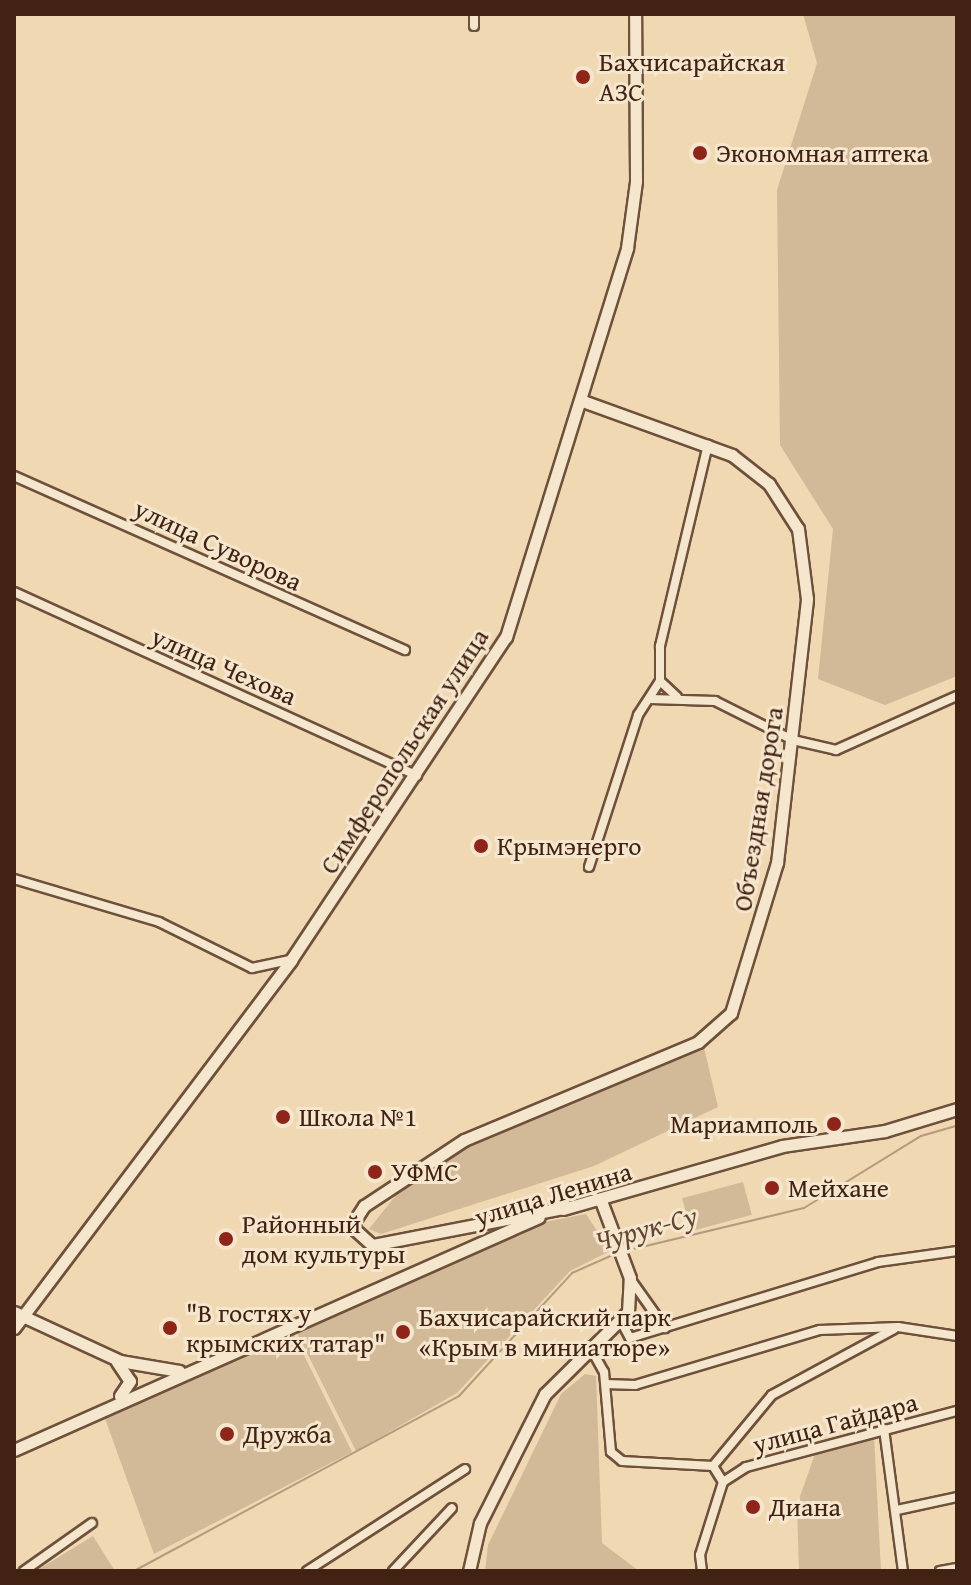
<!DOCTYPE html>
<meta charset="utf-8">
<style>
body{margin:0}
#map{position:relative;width:971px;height:1585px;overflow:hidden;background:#f0d8b3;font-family:"Gentium Book Plus",serif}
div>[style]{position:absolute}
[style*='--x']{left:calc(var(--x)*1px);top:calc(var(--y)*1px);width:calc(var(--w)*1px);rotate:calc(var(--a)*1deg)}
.green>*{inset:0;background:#d2b998;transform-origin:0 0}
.stream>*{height:2px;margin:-1px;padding:0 1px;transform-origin:1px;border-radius:1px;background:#b59a7d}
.roads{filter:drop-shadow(2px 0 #6e503b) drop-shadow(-2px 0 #6e503b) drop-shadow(0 2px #6e503b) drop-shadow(0 -2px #6e503b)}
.minor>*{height:8px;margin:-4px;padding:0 4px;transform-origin:4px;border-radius:4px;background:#f5e6ce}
.secondary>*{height:11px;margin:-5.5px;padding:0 5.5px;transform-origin:5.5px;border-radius:5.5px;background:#f5e6ce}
.dots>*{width:22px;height:22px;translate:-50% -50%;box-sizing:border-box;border:4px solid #f5e6ce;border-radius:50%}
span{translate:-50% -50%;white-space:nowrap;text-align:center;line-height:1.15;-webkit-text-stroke:6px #f5e6ce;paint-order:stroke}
.poi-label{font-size:26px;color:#422213}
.left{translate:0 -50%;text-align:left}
.right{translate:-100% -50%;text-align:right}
.street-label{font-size:26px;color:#422213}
.water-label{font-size:28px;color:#644633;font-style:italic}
.frame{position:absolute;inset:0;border:16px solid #422213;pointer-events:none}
</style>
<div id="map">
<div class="green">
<i style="clip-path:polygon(803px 14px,957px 14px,957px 676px,885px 705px,818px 679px,833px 529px,780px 445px,777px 190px,817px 63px)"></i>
<i style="clip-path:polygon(704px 1048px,718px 1107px,594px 1166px,381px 1234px,369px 1229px,405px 1184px,471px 1141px)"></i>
<i style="left:743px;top:1182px;width:34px;height:63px;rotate:75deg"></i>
<i style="clip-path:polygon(586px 1214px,610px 1251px,570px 1271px,457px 1393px,356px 1451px,295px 1329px,519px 1227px)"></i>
<i style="clip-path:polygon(289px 1325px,352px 1452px,154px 1554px,104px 1416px,197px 1378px,200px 1368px)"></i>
<i style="clip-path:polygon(585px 1374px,596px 1376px,602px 1543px,639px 1571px,485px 1571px,488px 1545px,561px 1394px)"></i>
<i style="clip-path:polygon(874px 1436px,881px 1571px,799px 1571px,797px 1505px,816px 1451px)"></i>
<i style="clip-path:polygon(93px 1536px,115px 1571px,36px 1571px)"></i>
</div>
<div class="stream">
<i style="--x:625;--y:1251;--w:184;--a:-13.5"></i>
<i style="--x:804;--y:1208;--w:137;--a:-31.6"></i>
<i style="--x:921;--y:1136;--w:37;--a:-16"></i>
<i style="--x:134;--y:1571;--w:369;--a:-28.3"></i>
<i style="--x:459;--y:1396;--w:167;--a:-47.4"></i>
<i style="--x:572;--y:1273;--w:47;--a:-23.8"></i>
</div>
<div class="roads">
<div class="minor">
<i style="--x:474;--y:26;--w:12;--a:-90"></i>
<i style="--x:14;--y:476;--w:428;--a:24"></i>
<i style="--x:14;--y:592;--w:443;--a:24.5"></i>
<i style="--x:660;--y:681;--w:23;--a:43"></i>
<i style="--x:651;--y:699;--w:64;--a:1.8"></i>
<i style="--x:715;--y:701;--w:87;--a:26.6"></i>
<i style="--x:793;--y:740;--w:44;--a:13.1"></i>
<i style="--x:836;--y:750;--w:133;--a:-24.1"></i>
<i style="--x:589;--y:867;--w:160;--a:-72.1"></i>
<i style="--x:638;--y:715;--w:40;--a:-57.1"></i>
<i style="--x:660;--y:681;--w:35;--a:-90"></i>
<i style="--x:660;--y:646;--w:207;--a:-76.6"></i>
<i style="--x:14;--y:879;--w:151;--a:16.5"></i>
<i style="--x:159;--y:922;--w:104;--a:26.3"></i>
<i style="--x:252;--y:968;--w:40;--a:-12"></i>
<i style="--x:631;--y:1280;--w:59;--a:54.7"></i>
<i style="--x:622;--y:1323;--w:17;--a:62"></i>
<i style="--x:630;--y:1338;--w:259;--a:-17"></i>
<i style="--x:878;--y:1262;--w:80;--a:-7.9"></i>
<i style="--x:590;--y:1347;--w:29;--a:61"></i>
<i style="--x:604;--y:1372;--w:80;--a:85"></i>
<i style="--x:611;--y:1452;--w:14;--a:39"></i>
<i style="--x:622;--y:1461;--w:91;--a:3.1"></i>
<i style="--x:713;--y:1466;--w:19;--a:58"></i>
<i style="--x:606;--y:1384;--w:29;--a:2"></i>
<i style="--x:635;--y:1385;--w:193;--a:-16.6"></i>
<i style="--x:820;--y:1330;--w:78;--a:-2.2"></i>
<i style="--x:898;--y:1327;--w:60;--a:8.7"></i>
<i style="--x:884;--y:1429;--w:143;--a:82.4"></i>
<i style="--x:713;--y:1466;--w:92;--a:-50.3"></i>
<i style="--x:772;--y:1395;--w:139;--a:-28.4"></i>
<i style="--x:897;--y:1510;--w:61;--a:-12.2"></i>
<i style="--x:24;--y:1571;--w:83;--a:-35.2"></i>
<i style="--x:307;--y:1571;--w:188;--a:-32.8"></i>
<i style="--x:393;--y:1571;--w:86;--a:-46.9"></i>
<i style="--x:702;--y:1571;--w:16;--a:-97"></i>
<i style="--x:700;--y:1555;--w:77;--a:-72.5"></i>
<i style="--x:723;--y:1482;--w:27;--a:-33"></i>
<i style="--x:746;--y:1467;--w:218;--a:-14.9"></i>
<i style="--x:940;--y:1571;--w:17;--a:-10"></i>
</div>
<div class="secondary">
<i style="--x:568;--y:1207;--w:200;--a:169"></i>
<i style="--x:372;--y:1245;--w:28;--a:-138"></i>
<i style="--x:351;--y:1226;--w:24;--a:-57"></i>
<i style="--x:364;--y:1206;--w:120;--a:-33.4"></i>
<i style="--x:464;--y:1140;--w:254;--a:-22.7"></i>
<i style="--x:698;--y:1042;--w:44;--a:-41.3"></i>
<i style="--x:731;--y:1013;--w:157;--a:-73"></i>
<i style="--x:777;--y:863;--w:266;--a:-83.5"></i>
<i style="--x:807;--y:599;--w:71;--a:-97.3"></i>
<i style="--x:798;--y:529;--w:54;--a:-122.8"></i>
<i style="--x:769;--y:484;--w:47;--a:-141.9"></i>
<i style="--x:732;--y:455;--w:158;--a:-160.1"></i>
<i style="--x:563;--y:1209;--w:228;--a:-16"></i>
<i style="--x:782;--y:1146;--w:104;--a:-8.3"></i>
<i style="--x:885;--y:1131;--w:75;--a:-17"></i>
<i style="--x:14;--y:1312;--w:117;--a:24.8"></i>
<i style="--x:120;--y:1361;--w:60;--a:9.6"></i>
<i style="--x:14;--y:1328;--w:461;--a:-53"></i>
<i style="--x:291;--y:960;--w:388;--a:-56.4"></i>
<i style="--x:506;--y:637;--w:407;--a:-72.7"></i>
<i style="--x:627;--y:248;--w:68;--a:-82.3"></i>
<i style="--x:636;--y:181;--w:167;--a:-90.3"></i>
<i style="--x:117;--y:1362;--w:23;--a:56"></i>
<i style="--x:130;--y:1381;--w:18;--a:124"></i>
<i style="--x:14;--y:1450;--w:574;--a:-23.93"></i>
<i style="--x:469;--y:1571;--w:49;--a:-77.1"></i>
<i style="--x:480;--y:1523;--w:144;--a:-63.3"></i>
<i style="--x:545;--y:1394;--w:117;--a:-44.7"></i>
<i style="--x:628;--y:1312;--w:34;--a:-87"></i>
<i style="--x:630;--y:1278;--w:82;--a:-110.6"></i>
</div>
</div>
<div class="dots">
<i style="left:583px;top:77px;background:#8f2418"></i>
<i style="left:700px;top:153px;background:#8f2418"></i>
<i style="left:481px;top:846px;background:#8f2418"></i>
<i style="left:283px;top:1117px;background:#8f2418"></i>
<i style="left:834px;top:1124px;background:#8f2418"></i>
<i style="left:375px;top:1172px;background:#8f2418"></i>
<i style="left:772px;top:1188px;background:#8f2418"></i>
<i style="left:226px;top:1239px;background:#8f2418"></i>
<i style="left:170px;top:1328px;background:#8f2418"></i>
<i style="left:403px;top:1332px;background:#8f2418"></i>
<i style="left:227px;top:1434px;background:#8f2418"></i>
<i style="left:753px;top:1507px;background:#8f2418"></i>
</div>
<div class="poi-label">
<span class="left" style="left:599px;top:77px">Бахчисарайская<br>АЗС</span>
<span class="left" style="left:716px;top:153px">Экономная аптека</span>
<span class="left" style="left:497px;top:846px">Крымэнерго</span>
<span class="left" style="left:299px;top:1117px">Школа №1</span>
<span class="right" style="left:818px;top:1124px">Мариамполь</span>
<span class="left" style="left:391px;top:1172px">УФМС</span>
<span class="left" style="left:788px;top:1188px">Мейхане</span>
<span class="left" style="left:242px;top:1239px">Районный<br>дом культуры</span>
<span class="left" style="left:186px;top:1328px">"В гостях у<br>крымских татар"</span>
<span class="left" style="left:419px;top:1332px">Бахчисарайский парк<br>«Крым в миниатюре»</span>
<span class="left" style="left:243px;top:1434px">Дружба</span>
<span class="left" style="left:769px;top:1507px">Диана</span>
</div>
<div class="street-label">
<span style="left:218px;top:545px;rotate:25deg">улица Суворова</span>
<span style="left:224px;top:666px;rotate:24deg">улица Чехова</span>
<span style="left:404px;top:751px;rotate:-57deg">Симферопольская улица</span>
<span style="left:758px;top:809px;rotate:-81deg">Объездная дорога</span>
<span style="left:553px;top:1194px;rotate:-17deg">улица Ленина</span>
<span style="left:835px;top:1423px;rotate:-15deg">улица Гайдара</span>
</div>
<div class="water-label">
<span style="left:646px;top:1228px;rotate:-15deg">Чурук-Су</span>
</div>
<div class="frame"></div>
</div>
